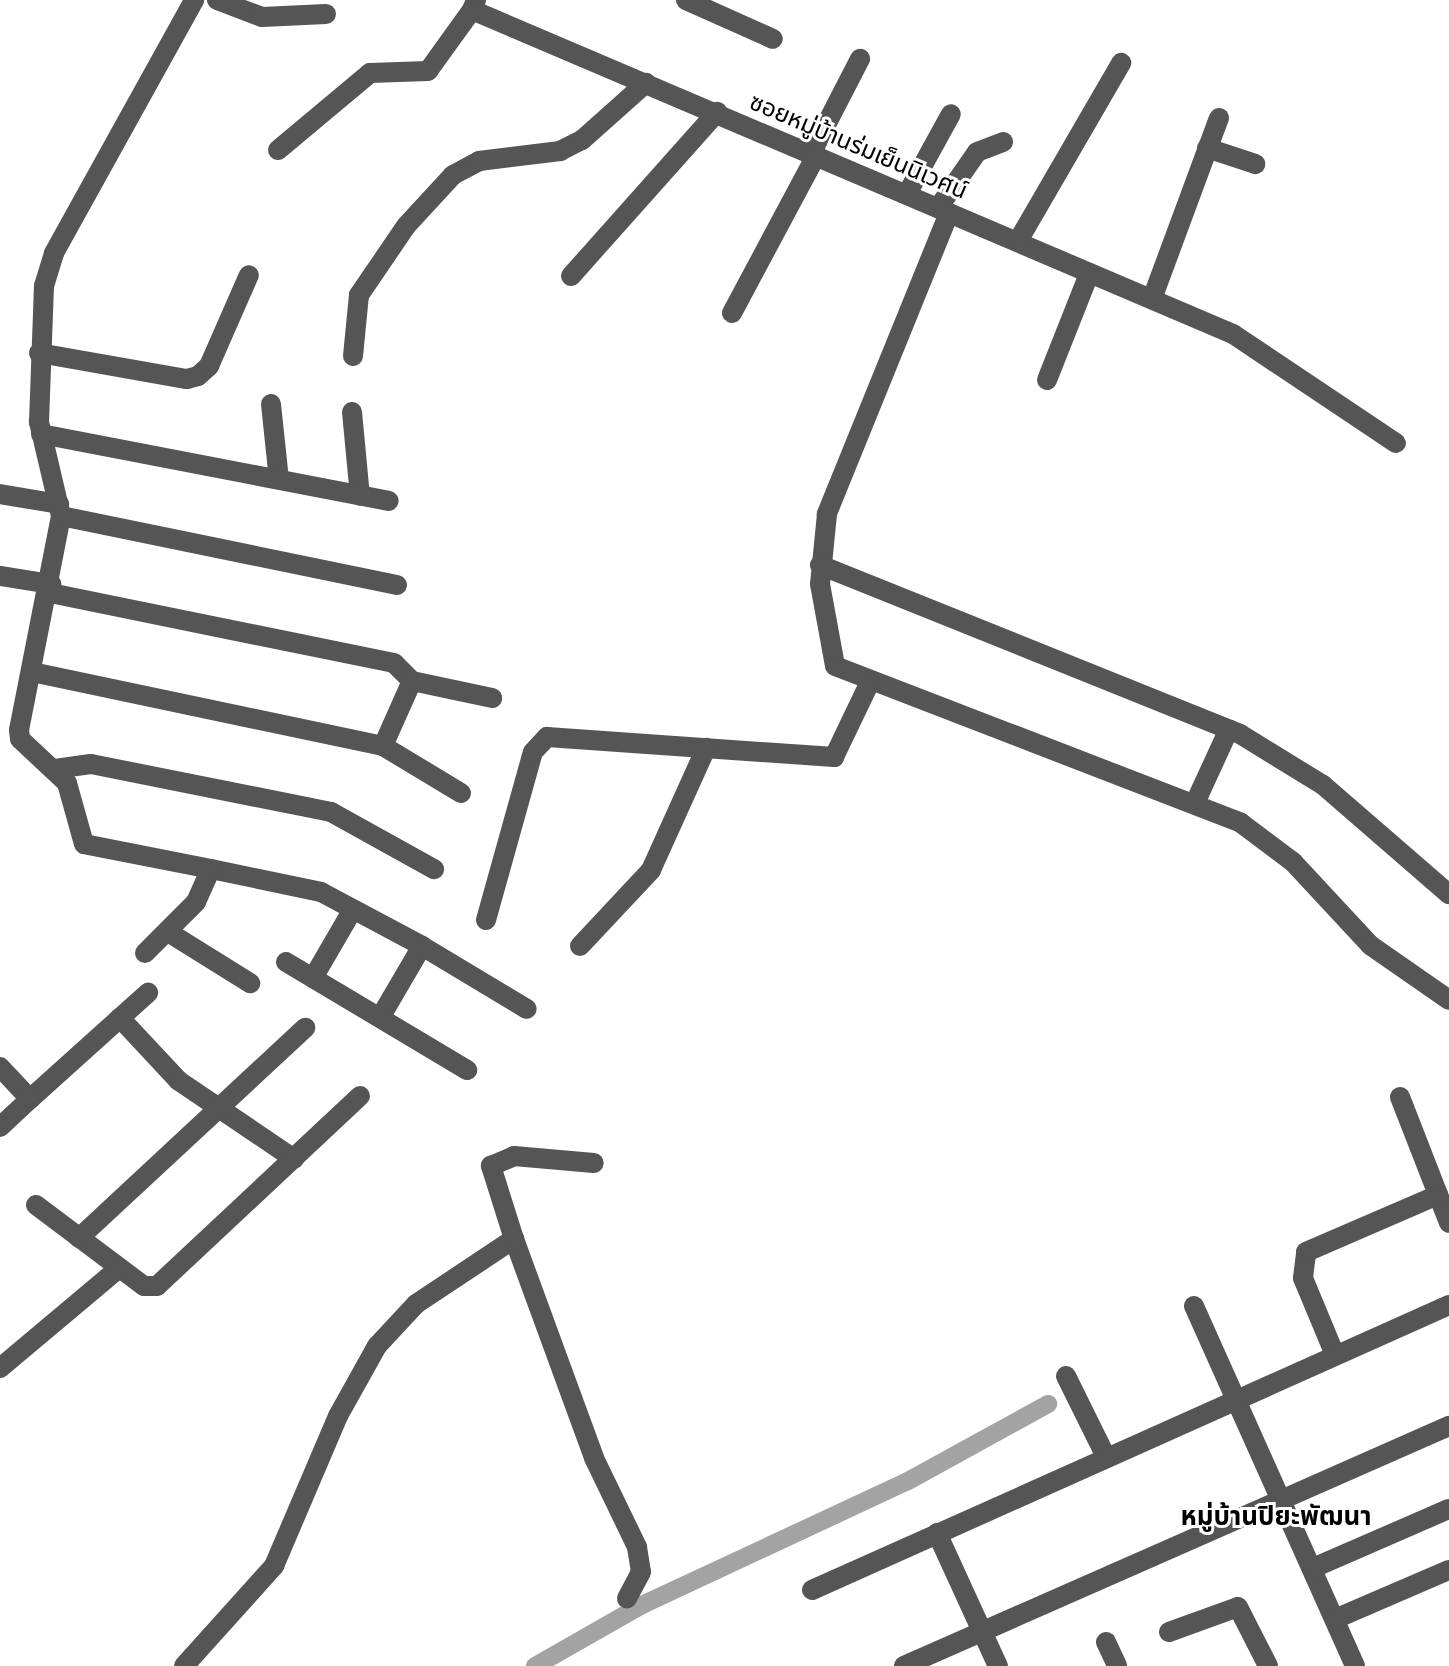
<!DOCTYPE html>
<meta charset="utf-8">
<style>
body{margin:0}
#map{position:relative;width:1449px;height:1666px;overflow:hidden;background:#fff;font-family:Manrope,"Noto Sans Thai",sans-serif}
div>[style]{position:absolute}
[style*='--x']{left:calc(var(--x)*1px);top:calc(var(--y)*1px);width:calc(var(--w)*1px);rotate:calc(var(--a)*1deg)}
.canal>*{height:18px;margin:-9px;padding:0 9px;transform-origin:9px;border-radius:9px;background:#a3a3a3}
.minor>*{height:20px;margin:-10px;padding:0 10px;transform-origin:10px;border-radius:10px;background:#555}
span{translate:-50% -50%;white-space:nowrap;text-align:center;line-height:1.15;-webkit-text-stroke:6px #fff;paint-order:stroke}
.street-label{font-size:24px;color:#000}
.neighbourhood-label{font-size:26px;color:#000;font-weight:700}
</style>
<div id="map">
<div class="canal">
<i style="--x:535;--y:1666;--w:123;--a:-29.7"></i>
<i style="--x:642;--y:1605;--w:293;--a:-25"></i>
<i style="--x:908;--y:1481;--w:160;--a:-28.8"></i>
</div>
<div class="minor">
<i style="--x:217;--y:0;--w:48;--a:20.7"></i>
<i style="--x:262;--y:17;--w:64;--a:-2.7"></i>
<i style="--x:476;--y:0;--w:11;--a:112"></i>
<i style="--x:472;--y:10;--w:827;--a:23.06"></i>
<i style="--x:1233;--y:334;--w:196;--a:33.8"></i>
<i style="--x:686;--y:0;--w:95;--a:24.1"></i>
<i style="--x:1207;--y:148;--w:51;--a:18.4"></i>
<i style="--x:278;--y:150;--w:120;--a:-39.9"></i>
<i style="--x:370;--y:73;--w:58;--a:-2"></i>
<i style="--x:428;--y:71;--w:75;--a:-54.2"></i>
<i style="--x:812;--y:152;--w:105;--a:-62.7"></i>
<i style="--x:907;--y:194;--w:91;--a:-61.2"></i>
<i style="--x:938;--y:208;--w:68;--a:-55.1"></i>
<i style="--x:977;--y:152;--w:28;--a:-21"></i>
<i style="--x:949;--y:213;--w:325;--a:112.1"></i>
<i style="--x:827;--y:514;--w:70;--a:95.7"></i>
<i style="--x:820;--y:584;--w:83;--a:79.6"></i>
<i style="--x:835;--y:666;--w:435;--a:21.1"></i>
<i style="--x:1241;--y:823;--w:65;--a:36.9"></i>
<i style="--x:1293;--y:862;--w:113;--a:47.1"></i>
<i style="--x:1370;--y:945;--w:96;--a:34.8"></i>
<i style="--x:1018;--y:241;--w:206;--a:-59.9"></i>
<i style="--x:571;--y:276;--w:220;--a:-48.3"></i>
<i style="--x:1152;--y:299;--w:193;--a:-69.7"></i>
<i style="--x:732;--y:313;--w:180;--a:-61.9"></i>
<i style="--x:39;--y:353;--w:150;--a:10"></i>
<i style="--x:187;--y:379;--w:11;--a:-15"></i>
<i style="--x:198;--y:376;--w:15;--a:-42"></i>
<i style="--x:209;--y:366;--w:99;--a:-66.3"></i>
<i style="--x:353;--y:356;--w:61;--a:-84.4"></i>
<i style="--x:359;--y:295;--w:83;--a:-55.7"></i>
<i style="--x:406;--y:226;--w:69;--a:-47.3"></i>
<i style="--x:453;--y:175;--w:30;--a:-28"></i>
<i style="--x:479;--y:161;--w:82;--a:-7"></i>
<i style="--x:560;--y:151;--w:25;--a:-27"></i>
<i style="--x:582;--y:140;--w:86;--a:-41.7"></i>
<i style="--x:1047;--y:380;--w:114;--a:-68.4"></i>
<i style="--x:271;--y:404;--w:76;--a:84"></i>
<i style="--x:352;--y:412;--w:84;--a:84.6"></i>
<i style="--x:41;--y:434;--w:354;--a:10.9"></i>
<i style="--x:0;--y:494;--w:60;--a:9.6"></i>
<i style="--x:61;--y:516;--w:343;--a:11.6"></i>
<i style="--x:820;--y:565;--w:453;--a:21.9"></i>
<i style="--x:1240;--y:734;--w:97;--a:31.6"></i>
<i style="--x:1323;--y:785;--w:167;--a:40.9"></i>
<i style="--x:0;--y:576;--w:52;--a:8.9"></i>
<i style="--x:32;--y:672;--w:359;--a:11.9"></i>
<i style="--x:383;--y:746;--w:71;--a:-66"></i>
<i style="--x:412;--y:681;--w:25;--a:-135"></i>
<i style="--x:394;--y:663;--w:352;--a:-168.5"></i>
<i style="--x:412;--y:681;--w:82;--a:12"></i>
<i style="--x:383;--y:746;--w:91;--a:31.1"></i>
<i style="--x:55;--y:769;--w:36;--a:-8"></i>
<i style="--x:91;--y:764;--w:245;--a:11.3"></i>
<i style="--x:331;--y:812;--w:118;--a:29"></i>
<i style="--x:1195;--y:803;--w:81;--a:-65.3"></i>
<i style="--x:211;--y:869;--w:112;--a:11.8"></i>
<i style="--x:321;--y:892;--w:115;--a:28.1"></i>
<i style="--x:422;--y:946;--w:83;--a:120.3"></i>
<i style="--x:486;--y:920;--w:174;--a:-74.4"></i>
<i style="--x:533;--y:752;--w:21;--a:-47"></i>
<i style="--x:547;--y:737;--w:288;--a:4"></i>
<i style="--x:834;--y:757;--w:83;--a:-64.4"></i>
<i style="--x:168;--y:932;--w:97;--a:31.9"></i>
<i style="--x:422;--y:946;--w:122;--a:31"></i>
<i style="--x:580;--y:946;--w:104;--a:-46.9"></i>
<i style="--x:651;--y:870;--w:134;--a:-65.7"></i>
<i style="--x:145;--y:953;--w:72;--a:-45"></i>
<i style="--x:196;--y:902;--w:36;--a:-66"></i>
<i style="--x:211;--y:869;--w:129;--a:-168.9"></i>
<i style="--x:84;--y:844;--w:63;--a:-105.6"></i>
<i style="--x:67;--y:783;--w:64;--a:-136.9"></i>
<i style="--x:20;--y:739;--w:9;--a:-96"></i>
<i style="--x:19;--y:730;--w:218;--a:-78.9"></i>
<i style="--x:61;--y:516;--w:97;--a:-103.2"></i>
<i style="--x:39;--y:422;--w:136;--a:-87.9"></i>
<i style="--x:44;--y:286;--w:34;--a:-73"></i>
<i style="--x:54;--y:253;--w:289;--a:-61"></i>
<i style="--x:286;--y:962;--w:211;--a:30.8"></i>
<i style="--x:313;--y:978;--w:78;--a:-59.8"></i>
<i style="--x:120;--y:1018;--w:38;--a:-42"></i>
<i style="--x:0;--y:1067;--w:44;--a:46.8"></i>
<i style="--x:30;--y:1099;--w:121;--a:-42"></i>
<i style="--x:120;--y:1018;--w:86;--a:46.9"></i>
<i style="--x:179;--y:1081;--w:139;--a:34.1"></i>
<i style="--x:1400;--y:1097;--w:135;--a:68.7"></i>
<i style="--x:0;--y:1127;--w:41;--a:-43"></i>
<i style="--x:36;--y:1205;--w:135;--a:36.9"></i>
<i style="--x:144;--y:1286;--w:13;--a:0"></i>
<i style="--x:157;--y:1286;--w:278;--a:-43.1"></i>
<i style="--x:79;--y:1238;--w:309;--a:-42.9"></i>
<i style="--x:514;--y:1239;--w:233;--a:69.9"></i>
<i style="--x:594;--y:1458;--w:99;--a:64.2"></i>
<i style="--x:637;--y:1547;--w:25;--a:81"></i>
<i style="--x:641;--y:1572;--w:30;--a:118"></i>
<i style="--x:1194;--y:1306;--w:394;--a:65.9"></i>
<i style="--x:1335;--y:1355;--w:83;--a:-112.6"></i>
<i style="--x:1303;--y:1278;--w:26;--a:-83"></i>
<i style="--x:1306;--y:1252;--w:144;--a:-23.4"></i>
<i style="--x:0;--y:1368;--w:155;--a:-40"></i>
<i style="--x:1066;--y:1376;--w:88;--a:63.7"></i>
<i style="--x:937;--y:1533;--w:146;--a:65.4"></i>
<i style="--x:1313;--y:1568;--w:148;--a:-23.5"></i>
<i style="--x:812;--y:1590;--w:698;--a:-24.1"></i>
<i style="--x:1335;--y:1619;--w:124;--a:-23.3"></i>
<i style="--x:1169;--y:1632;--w:73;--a:-19.9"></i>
<i style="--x:1238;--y:1607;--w:66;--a:63"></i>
<i style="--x:1106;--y:1642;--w:26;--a:65"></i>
<i style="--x:184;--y:1666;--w:135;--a:-48"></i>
<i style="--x:274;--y:1566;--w:163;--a:-66.9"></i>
<i style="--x:338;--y:1416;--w:80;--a:-60.9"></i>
<i style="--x:377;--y:1346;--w:57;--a:-47.1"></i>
<i style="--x:416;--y:1304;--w:118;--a:-33.6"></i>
<i style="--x:514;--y:1239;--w:77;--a:-107.5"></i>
<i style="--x:491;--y:1166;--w:25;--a:-23"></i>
<i style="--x:514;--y:1156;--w:80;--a:5"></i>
<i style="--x:904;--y:1666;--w:596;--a:-23.77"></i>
</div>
<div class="street-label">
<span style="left:859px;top:145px;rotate:23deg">ซอยหมู่บ้านร่มเย็นนิเวศน์</span>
</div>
<div class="neighbourhood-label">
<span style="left:1276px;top:1516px">หมู่บ้านปิยะพัฒนา</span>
</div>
</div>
